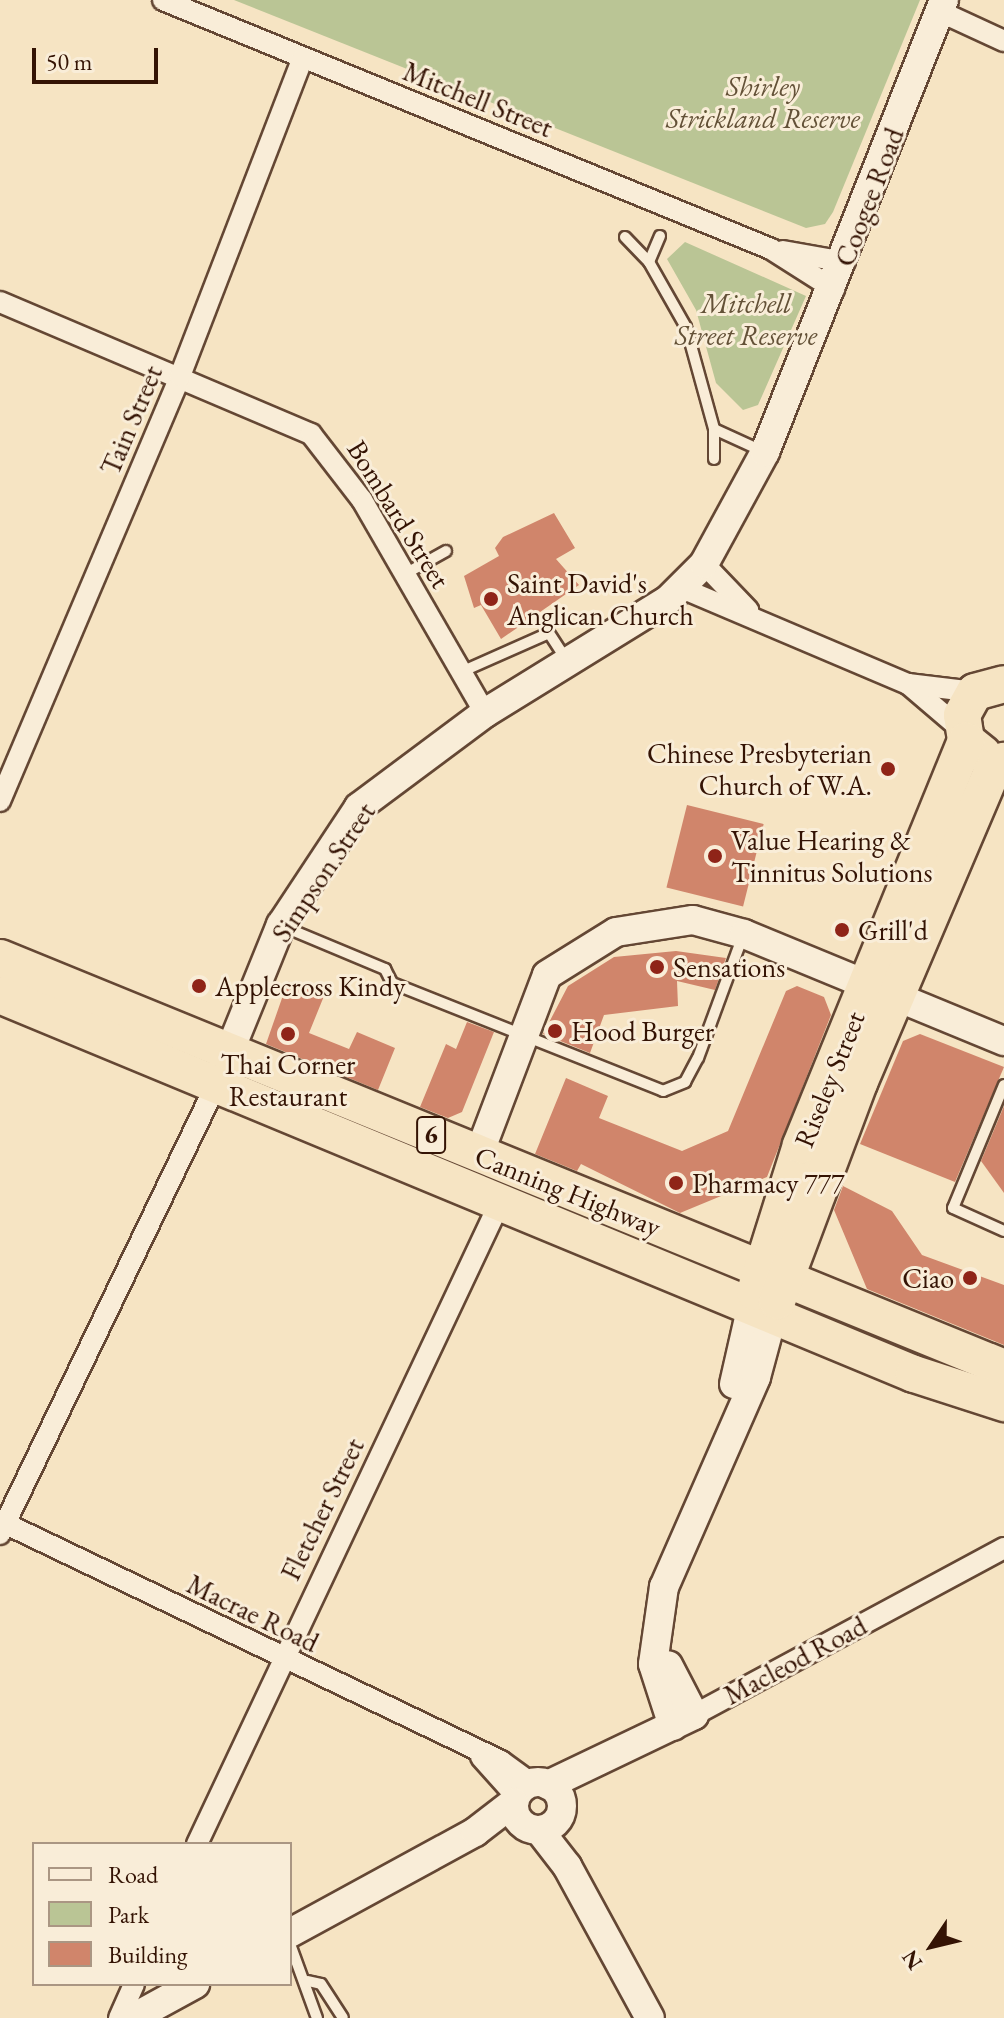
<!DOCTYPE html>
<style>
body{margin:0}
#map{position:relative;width:1004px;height:2018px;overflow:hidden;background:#f6e4c3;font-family:"EB Garamond",serif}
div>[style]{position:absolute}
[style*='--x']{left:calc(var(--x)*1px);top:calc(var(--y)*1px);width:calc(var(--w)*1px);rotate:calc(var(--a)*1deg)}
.green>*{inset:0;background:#bac595}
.building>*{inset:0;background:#d0856b;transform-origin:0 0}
.roads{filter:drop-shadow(2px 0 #644734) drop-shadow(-2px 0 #644734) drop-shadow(0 2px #644734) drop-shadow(0 -2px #644734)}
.lane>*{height:10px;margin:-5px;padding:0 5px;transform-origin:5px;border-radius:5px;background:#f9edd8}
.street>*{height:20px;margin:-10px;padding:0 10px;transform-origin:10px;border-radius:10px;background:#f9edd8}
.secondary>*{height:28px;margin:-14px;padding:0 14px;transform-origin:14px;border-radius:14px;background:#f9edd8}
.secondary>.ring{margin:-14px;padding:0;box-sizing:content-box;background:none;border:28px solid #f9edd8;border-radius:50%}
.highway>*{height:36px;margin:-18px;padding:0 18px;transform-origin:18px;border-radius:18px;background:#f6e4c3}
.dots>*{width:22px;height:22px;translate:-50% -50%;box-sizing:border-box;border:4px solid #f9edd8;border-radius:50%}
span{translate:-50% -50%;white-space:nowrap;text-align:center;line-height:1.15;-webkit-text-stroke:6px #f9edd8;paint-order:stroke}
.shield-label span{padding:2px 6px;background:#f9edd8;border:2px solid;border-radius:6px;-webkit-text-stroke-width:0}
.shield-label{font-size:26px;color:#341304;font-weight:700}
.park-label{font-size:28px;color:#635137;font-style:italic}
.street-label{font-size:28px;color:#341304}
.poi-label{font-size:28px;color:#341304}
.left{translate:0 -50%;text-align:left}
.right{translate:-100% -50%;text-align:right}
.legend{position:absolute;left:32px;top:1842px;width:260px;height:144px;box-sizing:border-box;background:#f9edd8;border:2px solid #aa9683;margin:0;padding:10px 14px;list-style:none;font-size:24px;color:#341304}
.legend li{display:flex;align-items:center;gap:16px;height:40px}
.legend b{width:40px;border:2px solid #aa9683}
.north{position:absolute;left:892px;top:1906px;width:80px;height:80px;-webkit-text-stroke:6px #f9edd8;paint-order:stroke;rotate:235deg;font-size:22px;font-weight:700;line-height:32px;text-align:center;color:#341304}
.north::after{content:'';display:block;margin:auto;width:28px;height:36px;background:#341304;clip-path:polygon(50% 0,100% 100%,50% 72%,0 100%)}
.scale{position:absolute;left:32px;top:48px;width:126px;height:36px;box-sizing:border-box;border:4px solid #341304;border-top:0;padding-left:10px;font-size:24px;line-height:28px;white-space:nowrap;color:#341304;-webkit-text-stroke:6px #f9edd8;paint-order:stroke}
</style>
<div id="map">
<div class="green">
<i style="clip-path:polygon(234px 0,920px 0,833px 212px,825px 224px,806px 228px)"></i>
<i style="clip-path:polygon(685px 242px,806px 296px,758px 405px,743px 410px,716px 383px,696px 310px,667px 259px)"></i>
</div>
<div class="building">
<i style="clip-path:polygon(554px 513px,575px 548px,556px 559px,579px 585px,501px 639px,481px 605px,474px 608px,464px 576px,499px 556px,495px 548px,503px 537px)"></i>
<i style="left:687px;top:805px;width:79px;height:85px;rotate:14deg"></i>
<i style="clip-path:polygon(676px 951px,726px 958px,715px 990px,677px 981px,678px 1006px,604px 1015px,590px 1053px,543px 1034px,568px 986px,614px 957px)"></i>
<i style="clip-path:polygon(288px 981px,324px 996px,309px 1033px,349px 1049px,357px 1032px,395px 1048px,378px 1090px,266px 1044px)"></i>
<i style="clip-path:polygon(797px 986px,824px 997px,831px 1015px,767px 1177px,680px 1213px,581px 1164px,577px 1171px,535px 1154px,566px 1078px,608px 1096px,599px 1118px,682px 1151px,728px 1131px,786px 991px)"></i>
<i style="clip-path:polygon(467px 1022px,494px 1032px,462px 1112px,448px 1118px,420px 1107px,446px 1044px,456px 1049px)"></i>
<i style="clip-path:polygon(920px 1034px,1004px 1067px,955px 1182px,860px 1144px,903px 1041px)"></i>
<i style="clip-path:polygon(1004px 1106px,1004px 1193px,981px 1161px)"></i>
<i style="clip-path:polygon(843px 1186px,892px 1211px,922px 1255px,1004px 1285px,1004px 1345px,867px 1289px,834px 1210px)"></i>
</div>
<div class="roads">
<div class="lane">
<i style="--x:660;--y:236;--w:28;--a:113"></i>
<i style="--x:649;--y:262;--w:75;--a:60.4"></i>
<i style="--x:686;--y:327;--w:106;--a:74.6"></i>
<i style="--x:714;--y:429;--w:53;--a:24.6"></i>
<i style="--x:625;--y:237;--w:35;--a:46"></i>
<i style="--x:714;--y:429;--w:30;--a:90"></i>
<i style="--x:405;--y:574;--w:47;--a:-29.3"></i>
<i style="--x:461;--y:672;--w:96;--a:-23.9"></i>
<i style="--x:549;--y:633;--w:33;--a:57"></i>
<i style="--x:282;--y:926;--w:112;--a:22.7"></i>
<i style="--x:385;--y:969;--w:16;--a:63"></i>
<i style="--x:392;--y:983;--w:292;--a:21.7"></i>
<i style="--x:663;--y:1091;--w:24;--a:-22"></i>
<i style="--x:685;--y:1082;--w:27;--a:-62"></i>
<i style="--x:698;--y:1058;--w:130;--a:-69.8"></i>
<i style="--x:1004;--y:1085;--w:133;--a:112.5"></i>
<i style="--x:953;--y:1208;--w:56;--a:24.3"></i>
<i style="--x:290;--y:1944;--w:79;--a:70"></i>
<i style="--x:308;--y:1981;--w:13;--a:13"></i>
<i style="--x:321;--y:1984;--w:40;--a:57.1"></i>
</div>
<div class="street">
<i style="--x:163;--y:0;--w:657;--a:22.27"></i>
<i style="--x:771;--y:249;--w:75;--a:32.4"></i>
<i style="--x:939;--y:11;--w:72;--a:24.8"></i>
<i style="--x:783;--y:251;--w:63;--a:10.1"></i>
<i style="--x:0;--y:302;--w:338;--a:23"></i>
<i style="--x:311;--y:434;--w:83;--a:52.3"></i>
<i style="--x:362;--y:500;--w:246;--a:60"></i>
<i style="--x:704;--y:564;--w:64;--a:46.3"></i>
<i style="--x:684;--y:589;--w:243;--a:23"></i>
<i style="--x:908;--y:684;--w:72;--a:40.5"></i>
<i style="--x:908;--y:684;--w:67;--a:6.8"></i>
<i style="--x:0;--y:801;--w:462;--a:-67"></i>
<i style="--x:180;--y:376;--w:341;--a:-68.9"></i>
<i style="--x:0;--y:1521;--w:556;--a:25.6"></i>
<i style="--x:501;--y:1761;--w:37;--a:36"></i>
<i style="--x:0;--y:1534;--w:500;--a:-64.31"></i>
<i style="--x:694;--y:1715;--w:352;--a:-28.3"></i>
<i style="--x:481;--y:1757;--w:52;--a:48.1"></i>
<i style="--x:197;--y:1844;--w:712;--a:-64.73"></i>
<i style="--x:119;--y:2018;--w:37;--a:-66"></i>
</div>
<div class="secondary">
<i style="--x:222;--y:1070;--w:157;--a:-67.9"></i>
<i style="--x:281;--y:925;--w:141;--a:-56.5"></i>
<i style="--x:359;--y:807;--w:157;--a:-36.7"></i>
<i style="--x:485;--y:713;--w:215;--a:-31.7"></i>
<i style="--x:668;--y:600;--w:51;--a:-45"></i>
<i style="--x:704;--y:564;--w:128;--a:-61.4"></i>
<i style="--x:765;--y:452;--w:486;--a:-68.4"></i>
<i style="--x:479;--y:1154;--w:191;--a:-69.2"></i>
<i style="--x:547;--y:975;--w:81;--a:-31.9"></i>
<i style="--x:616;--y:932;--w:78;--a:-8.9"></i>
<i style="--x:693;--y:920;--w:53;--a:15.4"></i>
<i style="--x:744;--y:934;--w:281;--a:22.4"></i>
<i style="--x:734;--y:1384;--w:81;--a:-77.2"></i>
<i style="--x:673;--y:1726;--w:65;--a:-107.9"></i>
<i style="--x:653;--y:1664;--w:78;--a:-81.9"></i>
<i style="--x:664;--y:1587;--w:229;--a:-66.3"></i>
<i style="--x:756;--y:1377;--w:65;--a:-74.9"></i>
<i class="ring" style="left:514px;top:1782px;width:20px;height:20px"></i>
<i style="--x:548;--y:1785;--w:162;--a:-25.6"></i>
<i style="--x:694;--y:1715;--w:56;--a:-117.5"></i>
<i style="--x:539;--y:1830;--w:46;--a:52.1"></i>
<i style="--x:567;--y:1866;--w:173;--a:61.4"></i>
<i style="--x:290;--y:1933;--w:211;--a:-28.6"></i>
<i style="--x:475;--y:1832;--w:49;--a:-37.6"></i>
<i style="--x:133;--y:2018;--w:71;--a:-28.7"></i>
</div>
<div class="highway">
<i style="--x:983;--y:754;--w:22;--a:-141"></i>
<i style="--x:966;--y:740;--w:25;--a:-99"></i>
<i style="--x:962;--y:715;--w:26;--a:-61"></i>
<i style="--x:975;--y:692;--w:30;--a:-15"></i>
<i style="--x:0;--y:958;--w:1084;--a:22.21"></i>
<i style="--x:0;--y:995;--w:989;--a:22.52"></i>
<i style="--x:914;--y:1374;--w:95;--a:17.9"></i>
<i style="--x:755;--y:1292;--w:154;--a:-72.6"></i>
<i style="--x:801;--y:1145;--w:437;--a:-67.8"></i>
<i style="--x:777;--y:1301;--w:233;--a:-69.4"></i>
<i style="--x:859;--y:1083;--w:337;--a:-66.9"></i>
<i style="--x:991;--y:773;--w:18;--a:-43"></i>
</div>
</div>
<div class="dots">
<i style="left:491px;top:599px;background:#8f2418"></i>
<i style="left:888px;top:769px;background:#8f2418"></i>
<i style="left:715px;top:856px;background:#8f2418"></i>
<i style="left:842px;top:930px;background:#8f2418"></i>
<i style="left:657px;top:967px;background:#8f2418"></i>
<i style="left:199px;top:986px;background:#8f2418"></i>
<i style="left:555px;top:1031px;background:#8f2418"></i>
<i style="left:288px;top:1034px;background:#8f2418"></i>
<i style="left:676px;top:1183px;background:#8f2418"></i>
<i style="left:970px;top:1278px;background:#8f2418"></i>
</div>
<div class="shield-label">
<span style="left:431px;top:1135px">6</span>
</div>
<div class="park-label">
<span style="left:763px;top:102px">Shirley<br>Strickland Reserve</span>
<span style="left:746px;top:319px">Mitchell<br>Street Reserve</span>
</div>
<div class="street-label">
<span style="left:478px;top:99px;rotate:22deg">Mitchell Street</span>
<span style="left:869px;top:197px;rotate:-69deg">Coogee Road</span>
<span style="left:131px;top:420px;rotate:-67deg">Tain Street</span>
<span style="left:399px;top:514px;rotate:58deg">Bombard Street</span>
<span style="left:323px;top:872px;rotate:-56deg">Simpson Street</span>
<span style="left:829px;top:1079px;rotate:-68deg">Riseley Street</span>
<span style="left:568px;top:1191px;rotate:22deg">Canning Highway</span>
<span style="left:322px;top:1509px;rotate:-64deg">Fletcher Street</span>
<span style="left:253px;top:1613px;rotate:26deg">Macrae Road</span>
<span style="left:795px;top:1660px;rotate:-28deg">Macleod Road</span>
</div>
<div class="poi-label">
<span class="left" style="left:507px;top:599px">Saint David's<br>Anglican Church</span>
<span class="right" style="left:872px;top:769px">Chinese Presbyterian<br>Church of W.A.</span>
<span class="left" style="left:731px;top:856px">Value Hearing &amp;<br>Tinnitus Solutions</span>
<span class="left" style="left:858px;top:930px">Grill'd</span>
<span class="left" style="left:673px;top:967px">Sensations</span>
<span class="left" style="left:215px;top:986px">Applecross Kindy</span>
<span class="left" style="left:571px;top:1031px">Hood Burger</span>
<span style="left:288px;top:1080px">Thai Corner<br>Restaurant</span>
<span class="left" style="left:692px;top:1183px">Pharmacy 777</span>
<span class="right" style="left:954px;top:1278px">Ciao</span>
</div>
<ul class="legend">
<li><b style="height:10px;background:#f9edd8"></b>Road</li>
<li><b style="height:22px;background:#bac595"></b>Park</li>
<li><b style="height:22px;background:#d0856b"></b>Building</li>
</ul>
<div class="north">N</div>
<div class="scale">50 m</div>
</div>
